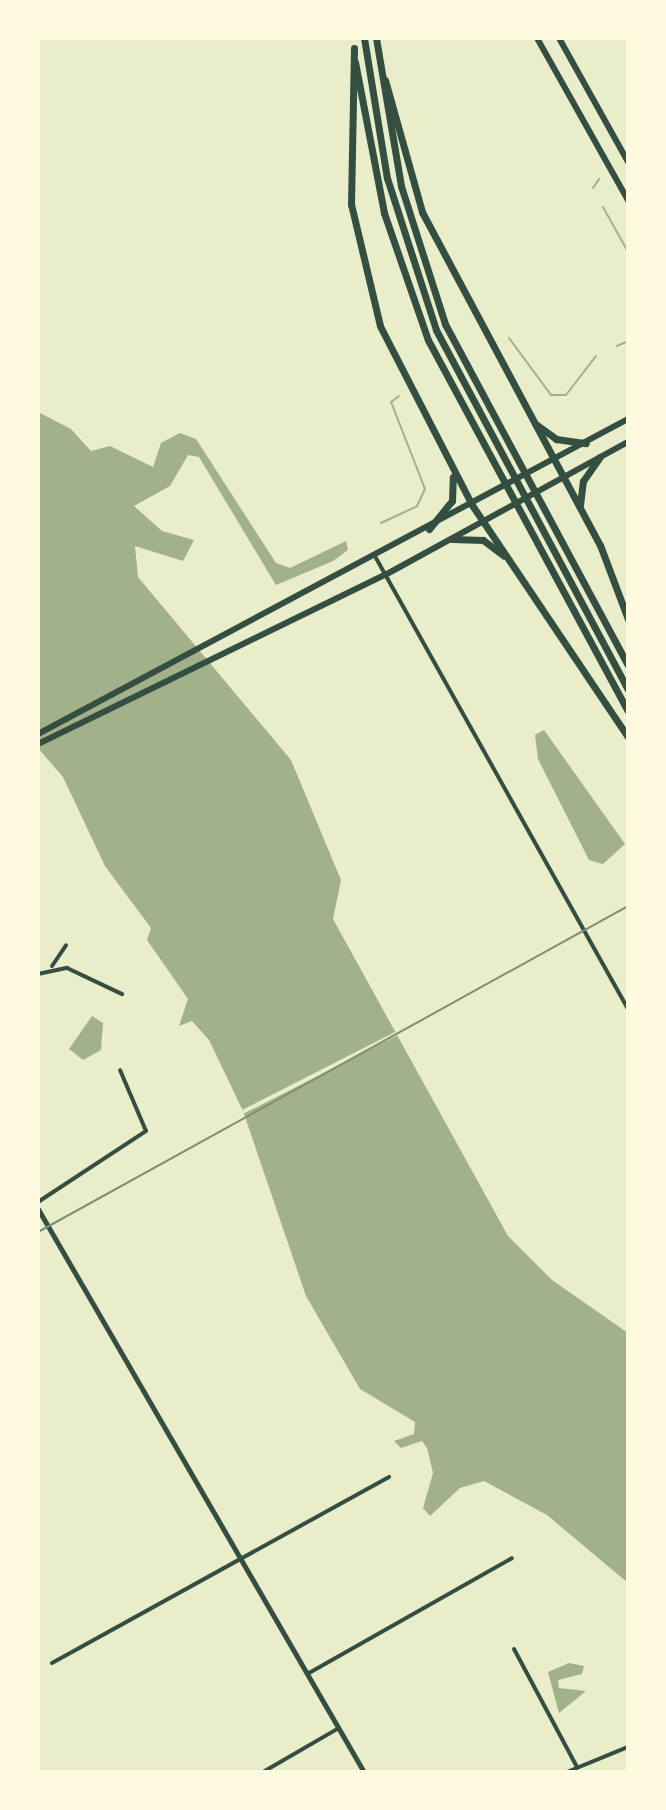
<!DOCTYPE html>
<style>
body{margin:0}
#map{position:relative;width:666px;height:1810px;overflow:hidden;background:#e9edc9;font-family:"Source Serif 4",serif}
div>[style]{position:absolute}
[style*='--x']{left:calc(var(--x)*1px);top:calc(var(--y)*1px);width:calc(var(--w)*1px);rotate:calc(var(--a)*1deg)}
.water>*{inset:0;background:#a3b18a}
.pier>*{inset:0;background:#e9edc9;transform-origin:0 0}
.stream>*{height:2px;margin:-1px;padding:0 1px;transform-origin:1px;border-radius:1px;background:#a3b18a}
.minor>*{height:4px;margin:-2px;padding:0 2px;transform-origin:2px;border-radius:2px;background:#344e41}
.tertiary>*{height:5px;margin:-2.5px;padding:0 2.5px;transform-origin:2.5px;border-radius:2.5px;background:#344e41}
.primary>*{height:6px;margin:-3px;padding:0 3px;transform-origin:3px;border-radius:3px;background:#344e41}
.motorway>*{height:7px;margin:-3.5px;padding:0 3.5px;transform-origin:3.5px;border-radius:3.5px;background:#344e41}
.rail>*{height:2px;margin:-1px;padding:0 1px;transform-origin:1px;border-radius:1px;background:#7c8e77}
span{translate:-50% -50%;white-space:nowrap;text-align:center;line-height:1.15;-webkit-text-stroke:8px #fefae0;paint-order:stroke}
.frame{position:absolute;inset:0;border:40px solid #fefae0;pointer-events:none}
</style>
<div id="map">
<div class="water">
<i style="clip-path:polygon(38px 412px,71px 429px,91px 451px,110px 446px,153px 467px,161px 443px,180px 433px,196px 439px,276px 563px,290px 568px,346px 541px,348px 550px,333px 561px,276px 585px,199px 457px,188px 455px,170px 486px,134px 506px,162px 531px,194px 540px,183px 561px,135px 546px,138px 577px,291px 760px,341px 880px,333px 919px,508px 1236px,552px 1280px,628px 1333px,628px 1583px,547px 1515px,484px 1481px,460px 1488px,430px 1516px,423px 1508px,433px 1473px,427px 1448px,422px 1441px,401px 1448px,394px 1441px,414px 1434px,415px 1422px,360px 1389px,306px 1296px,243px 1111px,209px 1040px,192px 1021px,179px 1026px,188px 999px,147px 940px,151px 928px,105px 866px,63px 777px,38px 748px)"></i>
<i style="clip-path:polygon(544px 730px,625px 844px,603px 864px,589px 860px,538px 759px,535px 735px)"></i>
<i style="clip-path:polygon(92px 1016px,103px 1023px,101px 1050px,83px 1060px,69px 1049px)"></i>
<i style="clip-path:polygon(569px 1663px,584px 1666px,582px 1674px,558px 1680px,559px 1688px,586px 1691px,559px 1713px,548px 1672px)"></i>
</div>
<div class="pier">
<i style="left:401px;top:1029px;width:4px;height:183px;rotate:63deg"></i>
</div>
<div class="stream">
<i style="--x:593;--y:188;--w:11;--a:-56"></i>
<i style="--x:603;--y:207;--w:51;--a:60.9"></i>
<i style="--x:509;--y:338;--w:71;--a:53.6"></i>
<i style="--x:551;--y:395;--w:15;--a:0"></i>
<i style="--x:566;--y:395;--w:49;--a:-52.4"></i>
<i style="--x:617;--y:346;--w:12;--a:-24"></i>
<i style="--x:381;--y:523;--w:40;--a:-25"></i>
<i style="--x:417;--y:506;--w:19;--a:-65"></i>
<i style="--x:425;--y:489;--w:93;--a:-111.3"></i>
<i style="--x:391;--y:402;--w:10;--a:-37"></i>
</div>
<div class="minor">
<i style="--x:376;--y:558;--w:517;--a:60.81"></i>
<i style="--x:52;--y:966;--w:25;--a:-56"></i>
<i style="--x:38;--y:974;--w:30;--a:-12"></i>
<i style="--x:67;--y:968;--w:61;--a:25.3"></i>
<i style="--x:38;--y:1202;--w:129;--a:-33.3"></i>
<i style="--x:146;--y:1131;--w:66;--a:-113.1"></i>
<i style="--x:514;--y:1649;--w:134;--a:61.9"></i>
<i style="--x:52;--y:1663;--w:385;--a:-28.9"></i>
<i style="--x:309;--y:1673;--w:233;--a:-29.5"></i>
<i style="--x:263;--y:1772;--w:88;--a:-30.1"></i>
<i style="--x:567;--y:1772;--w:66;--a:-22.3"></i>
</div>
<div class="tertiary">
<i style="--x:38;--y:1209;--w:651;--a:59.93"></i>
</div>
<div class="primary">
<i style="--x:537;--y:38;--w:186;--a:60.7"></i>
<i style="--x:559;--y:38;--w:142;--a:60.9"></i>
<i style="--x:38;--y:734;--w:669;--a:-28.1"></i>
<i style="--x:38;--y:744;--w:386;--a:-26"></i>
<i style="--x:385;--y:575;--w:277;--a:-28.7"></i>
</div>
<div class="motorway">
<i style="--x:364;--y:38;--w:142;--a:80.7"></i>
<i style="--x:387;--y:178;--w:160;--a:72.1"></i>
<i style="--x:436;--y:330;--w:407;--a:61.9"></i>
<i style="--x:376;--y:38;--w:150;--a:80.4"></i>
<i style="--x:401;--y:186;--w:145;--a:72.3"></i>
<i style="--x:445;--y:324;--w:387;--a:61.8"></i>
<i style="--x:354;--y:48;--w:156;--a:91.1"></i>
<i style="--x:351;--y:204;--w:125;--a:76.6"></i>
<i style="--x:380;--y:326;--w:201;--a:62.8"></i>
<i style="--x:472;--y:505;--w:280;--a:56.1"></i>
<i style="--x:355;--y:62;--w:154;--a:79.1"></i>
<i style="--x:384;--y:213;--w:134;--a:70.9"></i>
<i style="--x:428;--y:340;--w:421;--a:61.7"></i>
<i style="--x:385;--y:80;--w:137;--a:74.3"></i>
<i style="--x:422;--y:212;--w:378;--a:61.9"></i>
<i style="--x:600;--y:545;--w:79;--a:69.3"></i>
<i style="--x:537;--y:425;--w:24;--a:36"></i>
<i style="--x:556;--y:439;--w:30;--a:8"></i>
<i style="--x:580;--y:505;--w:24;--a:-83"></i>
<i style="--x:583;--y:481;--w:29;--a:-55"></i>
<i style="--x:429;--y:529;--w:36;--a:-51"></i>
<i style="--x:452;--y:501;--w:24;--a:-88"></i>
<i style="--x:452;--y:539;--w:31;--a:2"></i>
<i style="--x:483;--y:540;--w:26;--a:37"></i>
</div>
<div class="rail">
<i style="--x:38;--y:1232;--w:674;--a:-28.92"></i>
</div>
<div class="frame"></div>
</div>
